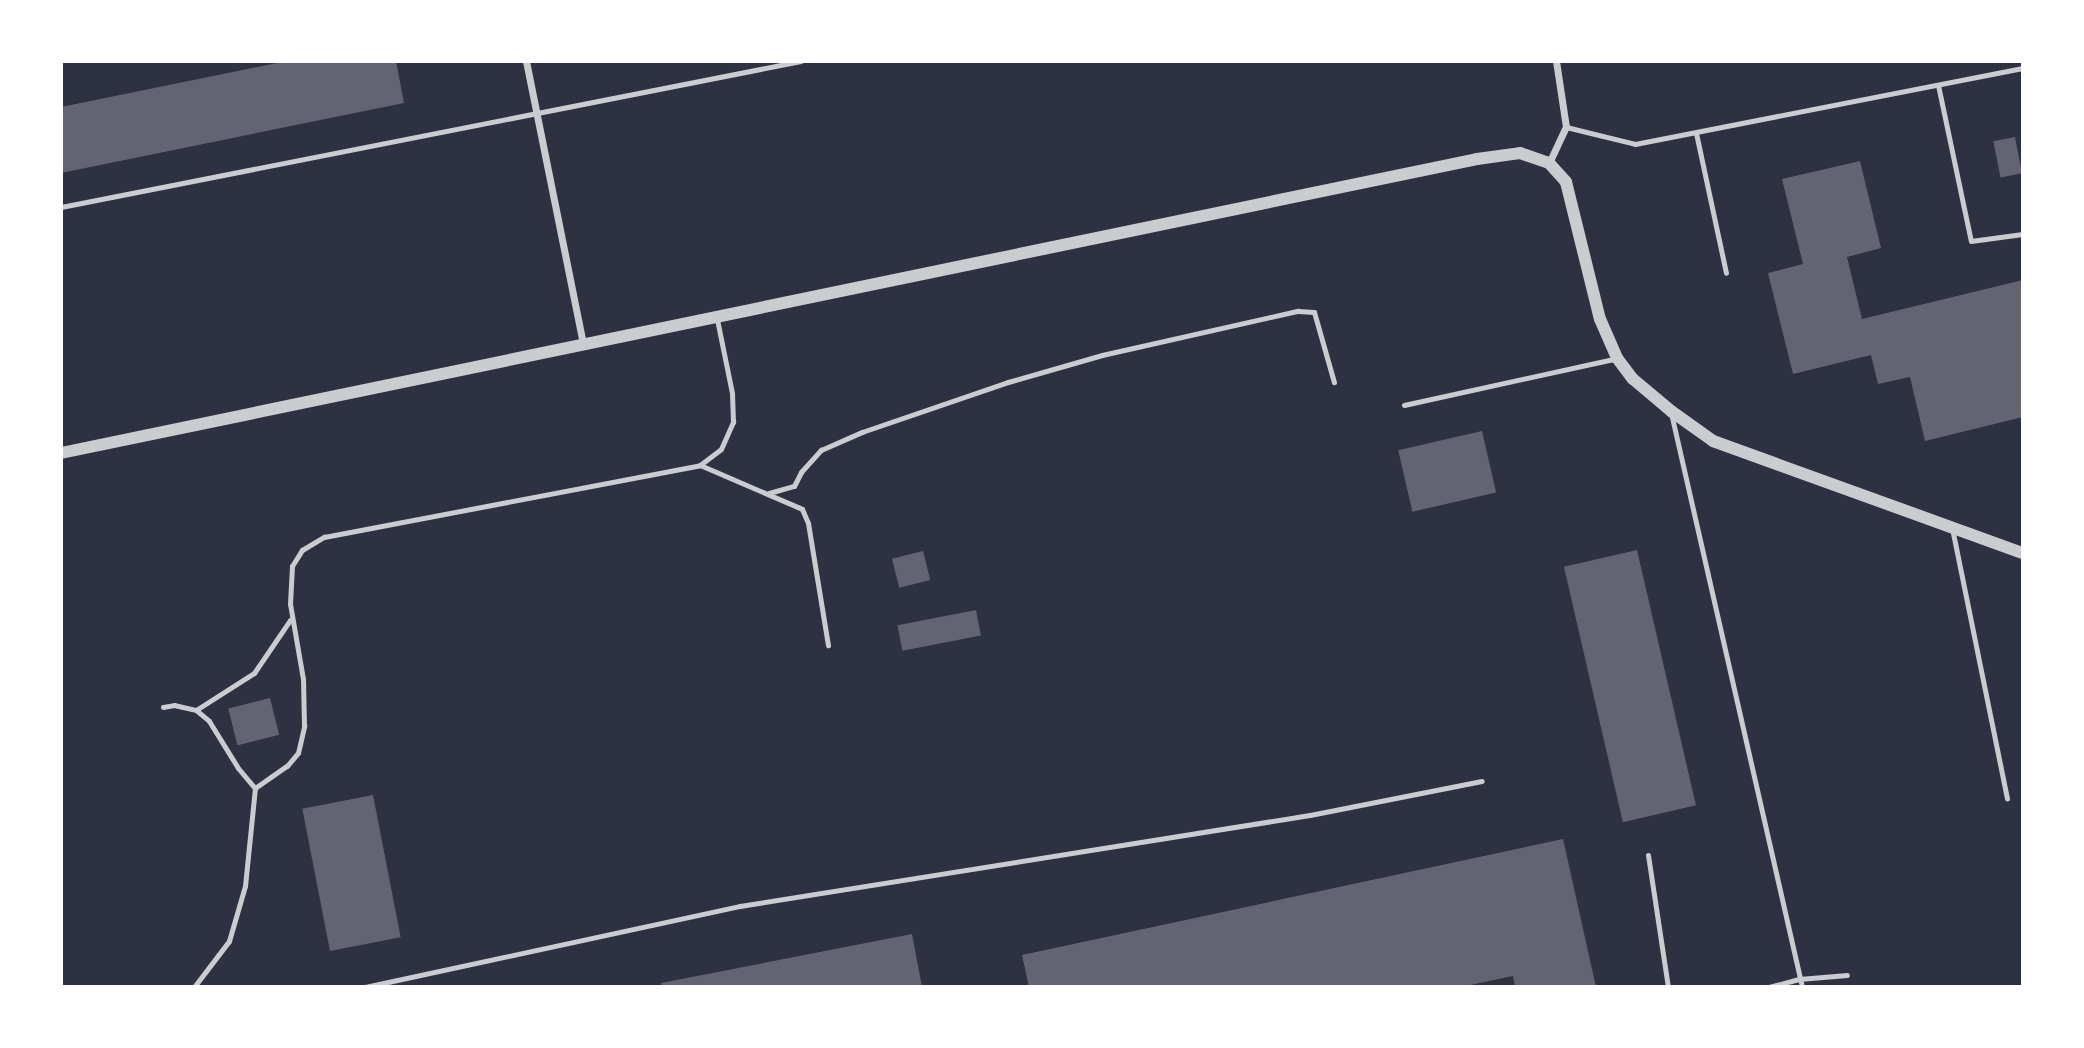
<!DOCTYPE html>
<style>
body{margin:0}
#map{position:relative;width:2084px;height:1048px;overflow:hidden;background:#2d3142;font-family:"Crimson Pro",serif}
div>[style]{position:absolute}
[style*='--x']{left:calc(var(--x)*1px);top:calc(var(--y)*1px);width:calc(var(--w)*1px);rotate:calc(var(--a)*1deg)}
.building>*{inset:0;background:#626471;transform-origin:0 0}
.service>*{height:5px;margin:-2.5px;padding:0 2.5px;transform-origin:2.5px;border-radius:2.5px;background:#caccd0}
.minor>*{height:7px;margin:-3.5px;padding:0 3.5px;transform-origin:3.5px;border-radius:3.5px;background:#caccd0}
.tertiary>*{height:12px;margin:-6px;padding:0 6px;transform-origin:6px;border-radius:6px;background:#caccd0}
span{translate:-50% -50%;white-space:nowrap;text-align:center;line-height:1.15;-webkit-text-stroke:5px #fff;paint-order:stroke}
.frame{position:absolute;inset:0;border:63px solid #fff;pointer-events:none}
</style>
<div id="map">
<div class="building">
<i style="clip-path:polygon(287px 61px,396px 61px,404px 103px,61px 173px,61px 107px)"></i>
<i style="left:2015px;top:137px;width:37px;height:22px;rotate:79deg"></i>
<i style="clip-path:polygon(1860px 161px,1881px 248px,1847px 257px,1862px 319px,2023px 280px,2023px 417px,1925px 441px,1910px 377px,1878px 384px,1871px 355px,1793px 374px,1768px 273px,1803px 264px,1782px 179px)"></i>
<i style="left:1482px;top:431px;width:63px;height:86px;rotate:77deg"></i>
<i style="left:1637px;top:550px;width:262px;height:75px;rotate:77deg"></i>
<i style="left:923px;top:551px;width:30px;height:32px;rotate:76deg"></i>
<i style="left:976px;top:610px;width:26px;height:80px;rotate:79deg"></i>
<i style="left:270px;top:698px;width:38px;height:43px;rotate:76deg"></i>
<i style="left:373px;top:795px;width:145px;height:72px;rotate:79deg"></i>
<i style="clip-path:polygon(1563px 839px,1596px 987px,1515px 987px,1513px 976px,1461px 987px,1029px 987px,1022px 955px)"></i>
<i style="clip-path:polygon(912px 934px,922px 987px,662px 987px,661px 983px)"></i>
</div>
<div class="service">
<i style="--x:1938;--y:85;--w:159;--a:78.1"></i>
<i style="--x:1971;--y:241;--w:52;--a:-7.7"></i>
<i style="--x:1566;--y:127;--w:71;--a:13.8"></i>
<i style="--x:1635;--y:144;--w:395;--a:-11.1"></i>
<i style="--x:1696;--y:133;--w:143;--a:77.9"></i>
<i style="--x:61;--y:207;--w:754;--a:-11.16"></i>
<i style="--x:1404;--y:405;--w:218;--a:-12.4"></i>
<i style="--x:1671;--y:413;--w:589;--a:77.14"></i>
<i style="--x:700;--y:465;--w:111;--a:23.3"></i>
<i style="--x:802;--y:509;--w:15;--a:67"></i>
<i style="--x:808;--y:523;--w:124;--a:80.7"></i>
<i style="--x:769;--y:493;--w:26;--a:-16"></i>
<i style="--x:794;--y:486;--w:16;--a:-63"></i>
<i style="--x:801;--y:472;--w:30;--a:-48"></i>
<i style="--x:821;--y:450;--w:45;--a:-23.7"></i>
<i style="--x:862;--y:432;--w:154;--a:-18.9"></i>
<i style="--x:1008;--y:382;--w:98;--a:-16"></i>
<i style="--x:1102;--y:355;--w:201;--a:-12.7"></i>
<i style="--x:1298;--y:311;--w:16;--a:4"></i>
<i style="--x:1314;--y:312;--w:73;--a:74.1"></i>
<i style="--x:1952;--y:528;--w:276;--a:78.5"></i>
<i style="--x:163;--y:707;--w:11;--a:-10"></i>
<i style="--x:174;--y:705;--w:23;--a:13"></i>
<i style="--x:196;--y:710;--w:17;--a:40"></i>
<i style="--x:209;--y:721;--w:55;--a:58.3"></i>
<i style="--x:238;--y:768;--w:26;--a:50"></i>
<i style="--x:196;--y:710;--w:69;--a:-32.5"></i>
<i style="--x:254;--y:673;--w:64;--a:-55.8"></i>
<i style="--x:1648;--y:855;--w:134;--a:81.4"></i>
<i style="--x:194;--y:987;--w:58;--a:-52.7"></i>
<i style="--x:229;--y:941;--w:57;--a:-73.8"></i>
<i style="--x:245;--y:886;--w:99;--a:-84.2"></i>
<i style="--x:255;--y:788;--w:39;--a:-35"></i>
<i style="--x:287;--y:766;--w:17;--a:-50"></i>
<i style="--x:298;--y:753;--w:28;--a:-77"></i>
<i style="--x:304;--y:726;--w:47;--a:-91.2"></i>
<i style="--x:303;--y:679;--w:76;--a:-99.8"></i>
<i style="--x:290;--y:604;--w:38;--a:-87"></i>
<i style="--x:292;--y:566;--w:19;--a:-58"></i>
<i style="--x:302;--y:550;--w:26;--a:-31"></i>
<i style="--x:324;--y:537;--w:383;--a:-10.8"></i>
<i style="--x:700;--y:465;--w:26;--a:-37"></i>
<i style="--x:721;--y:449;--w:30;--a:-66"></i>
<i style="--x:733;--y:422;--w:29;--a:-92"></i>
<i style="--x:732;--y:393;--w:76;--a:-101.5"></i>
<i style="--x:365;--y:987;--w:384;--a:-12.2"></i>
<i style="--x:740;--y:906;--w:577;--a:-9.07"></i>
<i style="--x:1310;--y:815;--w:175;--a:-11.2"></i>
<i style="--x:1769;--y:987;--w:31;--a:-15"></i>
<i style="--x:1799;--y:979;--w:48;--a:-4.8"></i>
</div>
<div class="minor">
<i style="--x:526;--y:61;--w:288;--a:78.6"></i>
<i style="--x:1549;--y:163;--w:40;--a:-65"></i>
<i style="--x:1566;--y:127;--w:67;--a:-98.6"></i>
</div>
<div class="tertiary">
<i style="--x:61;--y:453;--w:1446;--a:-11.73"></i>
<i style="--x:1477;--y:159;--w:43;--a:-7.9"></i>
<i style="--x:1520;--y:153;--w:31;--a:19"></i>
<i style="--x:1549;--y:163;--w:25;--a:48"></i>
<i style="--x:1566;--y:182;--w:141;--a:76.1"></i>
<i style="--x:1600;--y:319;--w:43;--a:66.4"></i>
<i style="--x:1617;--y:358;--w:26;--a:53"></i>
<i style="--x:1633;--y:379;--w:50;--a:40.1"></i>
<i style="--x:1671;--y:411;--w:52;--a:35.5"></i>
<i style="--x:1713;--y:441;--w:330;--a:19.9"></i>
</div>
<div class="frame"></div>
</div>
